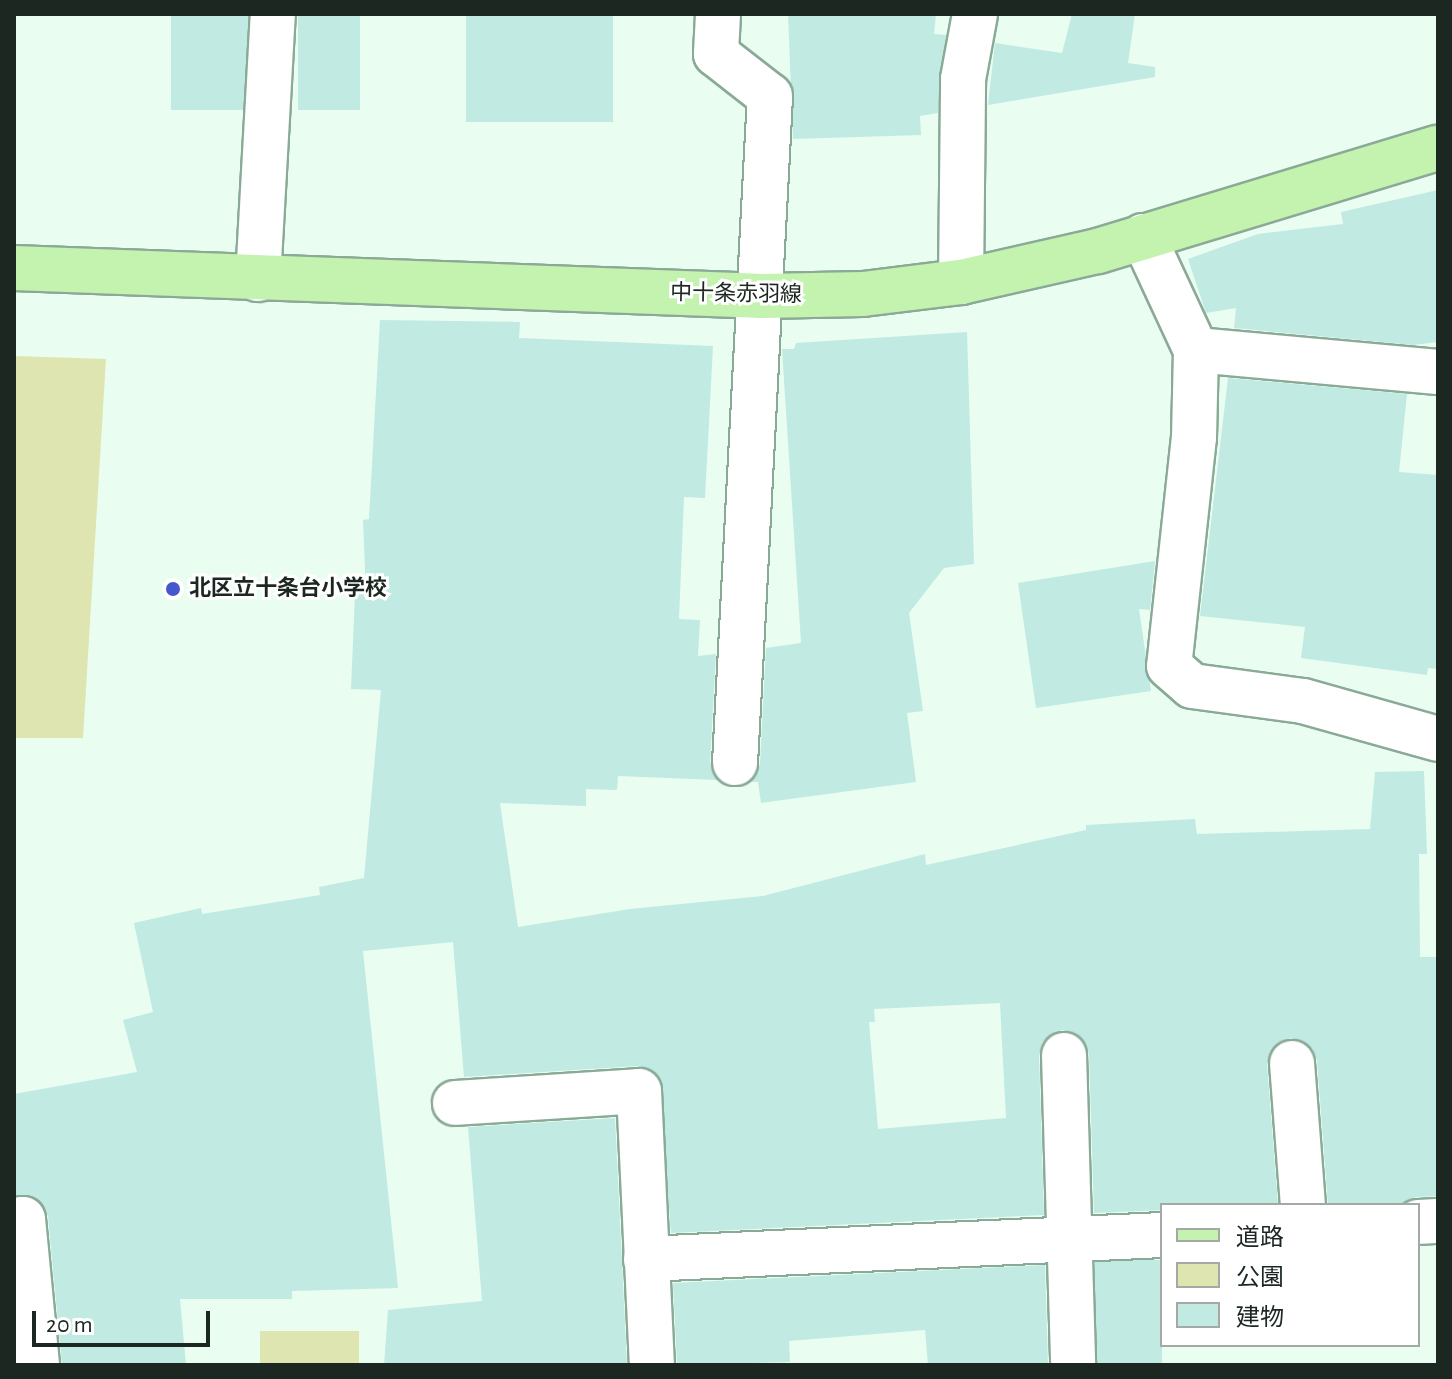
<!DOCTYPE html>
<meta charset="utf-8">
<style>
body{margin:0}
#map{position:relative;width:1452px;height:1379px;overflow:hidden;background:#e9fdf1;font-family:"Alegreya Sans","Noto Sans JP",sans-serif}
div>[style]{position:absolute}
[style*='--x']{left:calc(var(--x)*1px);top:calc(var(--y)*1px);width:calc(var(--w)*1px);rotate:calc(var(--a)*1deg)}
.green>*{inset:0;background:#dee5b1;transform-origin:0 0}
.building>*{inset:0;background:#c1eae2;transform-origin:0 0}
.roads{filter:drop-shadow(2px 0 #8aaa97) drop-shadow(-2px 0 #8aaa97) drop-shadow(0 2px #8aaa97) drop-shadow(0 -2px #8aaa97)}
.minor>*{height:44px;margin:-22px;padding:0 22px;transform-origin:22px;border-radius:22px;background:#fff}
.major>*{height:44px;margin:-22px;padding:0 22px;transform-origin:22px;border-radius:22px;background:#c4f2af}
.dots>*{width:22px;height:22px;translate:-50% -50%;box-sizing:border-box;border:4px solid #fff;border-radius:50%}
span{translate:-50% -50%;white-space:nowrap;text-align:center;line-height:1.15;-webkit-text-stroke:6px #fff;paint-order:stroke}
.street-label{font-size:22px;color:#1b2720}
.poi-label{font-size:22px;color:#1b2720;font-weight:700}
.left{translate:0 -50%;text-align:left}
.frame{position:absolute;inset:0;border:16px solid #1b2720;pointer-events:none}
.legend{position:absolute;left:1160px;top:1203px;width:260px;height:144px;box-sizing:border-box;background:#fff;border:2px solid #a4a9a6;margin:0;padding:10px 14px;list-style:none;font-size:24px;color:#1b2720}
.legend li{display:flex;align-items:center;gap:16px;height:40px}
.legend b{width:40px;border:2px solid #a4a9a6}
.scale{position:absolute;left:32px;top:1311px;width:178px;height:36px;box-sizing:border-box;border:4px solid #1b2720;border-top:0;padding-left:10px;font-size:24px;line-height:28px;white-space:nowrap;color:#1b2720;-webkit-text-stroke:6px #fff;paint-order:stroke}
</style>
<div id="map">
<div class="green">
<i style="clip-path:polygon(14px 356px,106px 359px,83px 738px,14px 738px)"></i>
<i style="left:359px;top:1331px;width:34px;height:99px;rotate:90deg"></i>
</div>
<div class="building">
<i style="left:171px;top:14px;width:77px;height:96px"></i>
<i style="left:298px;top:14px;width:62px;height:96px"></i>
<i style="left:466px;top:14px;width:147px;height:108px"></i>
<i style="clip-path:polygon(788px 14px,936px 14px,934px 34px,946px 35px,938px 113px,920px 116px,921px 135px,793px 139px)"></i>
<i style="clip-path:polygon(1072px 14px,1135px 14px,1128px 63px,1155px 67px,1155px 77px,988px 105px,995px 43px,1062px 53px)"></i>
<i style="clip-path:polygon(1438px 190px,1438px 342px,1413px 345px,1234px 328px,1236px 308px,1206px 313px,1188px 259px,1258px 234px,1343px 224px,1341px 212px)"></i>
<i style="clip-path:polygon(evenodd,380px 320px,520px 322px,519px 338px,713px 346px,705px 498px,684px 497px,679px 619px,700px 620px,698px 656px,716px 654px,710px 762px,718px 780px,618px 776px,617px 790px,586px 789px,586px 806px,500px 803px,518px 927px,630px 909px,763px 896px,925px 854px,926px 865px,1086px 830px,1086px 825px,1195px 819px,1197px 834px,1370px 829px,1375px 772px,1424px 771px,1427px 854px,1419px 854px,1420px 957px,1438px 957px,1438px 1196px,1416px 1197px,1401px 1205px,1328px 1205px,1317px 1060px,1312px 1048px,1291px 1038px,1277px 1043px,1267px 1064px,1278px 1205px,1162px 1205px,1162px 1210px,1094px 1213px,1089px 1054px,1076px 1033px,1062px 1030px,1042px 1042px,1039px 1056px,1044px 1215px,671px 1233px,659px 1077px,637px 1066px,464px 1077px,453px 942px,363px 951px,398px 1288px,292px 1291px,292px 1299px,180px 1299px,186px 1365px,62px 1365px,48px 1216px,32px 1196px,14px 1195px,14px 1094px,137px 1072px,123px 1020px,153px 1012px,134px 923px,201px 908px,202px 914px,320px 895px,319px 887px,364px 878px,381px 690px,351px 689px,355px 594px,366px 594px,363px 520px,369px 519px,380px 320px,1000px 1003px,1006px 1118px,878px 1129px,869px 1022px,875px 1022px,874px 1009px,1000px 1003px)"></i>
<i style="clip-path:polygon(967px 332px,974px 564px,944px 568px,909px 613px,923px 711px,907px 713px,916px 782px,761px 803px,758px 782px,751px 782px,760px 764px,766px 648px,801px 643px,782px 349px,794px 349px,796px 343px)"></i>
<i style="clip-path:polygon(1228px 378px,1407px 394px,1399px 472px,1438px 475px,1438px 669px,1428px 668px,1427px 675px,1301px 658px,1305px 627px,1200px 616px)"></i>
<i style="clip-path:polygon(1155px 561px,1150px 610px,1139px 609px,1151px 691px,1036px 708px,1018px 583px)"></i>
<i style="clip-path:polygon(615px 1118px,627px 1365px,384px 1365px,388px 1310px,482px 1301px,468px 1127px)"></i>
<i style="left:1162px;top:1260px;width:105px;height:67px;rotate:90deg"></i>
<i style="clip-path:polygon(1045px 1265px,1048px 1365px,928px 1365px,925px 1330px,789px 1341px,790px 1362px,677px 1365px,673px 1283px)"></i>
</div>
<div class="roads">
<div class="minor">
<i style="--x:718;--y:14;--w:40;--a:92.9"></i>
<i style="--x:716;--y:54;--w:68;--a:37.9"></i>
<i style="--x:770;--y:96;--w:668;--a:93"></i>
<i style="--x:1143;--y:236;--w:126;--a:65.1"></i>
<i style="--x:1196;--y:350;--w:87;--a:91.3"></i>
<i style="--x:1194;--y:437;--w:230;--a:96.2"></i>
<i style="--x:1169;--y:666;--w:30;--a:41"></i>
<i style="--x:1192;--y:686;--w:112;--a:7.7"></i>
<i style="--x:1303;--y:701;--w:140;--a:15.7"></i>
<i style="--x:258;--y:279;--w:265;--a:-86.8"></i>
<i style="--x:961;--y:282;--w:203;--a:-89.4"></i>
<i style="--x:963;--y:79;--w:66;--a:-79.5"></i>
<i style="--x:1196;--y:350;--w:243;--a:5.2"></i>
<i style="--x:1064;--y:1055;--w:310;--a:88.3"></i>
<i style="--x:1292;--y:1063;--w:142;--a:85.6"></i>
<i style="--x:455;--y:1103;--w:184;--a:-3.7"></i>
<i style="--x:639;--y:1091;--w:274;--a:87.3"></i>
<i style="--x:14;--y:1221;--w:9;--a:-13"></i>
<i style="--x:23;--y:1219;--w:147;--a:84.5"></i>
<i style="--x:1418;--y:1222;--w:20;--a:-3"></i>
<i style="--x:646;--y:1259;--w:517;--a:-2.66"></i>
</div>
<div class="major">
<i style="--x:14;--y:268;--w:750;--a:2.14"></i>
<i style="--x:763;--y:296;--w:100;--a:-1.1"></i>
<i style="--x:863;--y:294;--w:99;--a:-7"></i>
<i style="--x:961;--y:282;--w:140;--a:-12.8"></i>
<i style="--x:1098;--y:251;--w:355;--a:-16.9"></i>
</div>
</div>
<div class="dots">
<i style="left:173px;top:589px;background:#4457cb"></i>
</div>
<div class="street-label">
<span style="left:736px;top:294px;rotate:1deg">中十条赤羽線</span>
</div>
<div class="poi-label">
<span class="left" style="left:189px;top:589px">北区立十条台小学校</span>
</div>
<div class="frame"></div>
<ul class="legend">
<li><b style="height:10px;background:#c4f2af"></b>道路</li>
<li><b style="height:22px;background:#dee5b1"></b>公園</li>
<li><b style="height:22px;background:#c1eae2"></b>建物</li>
</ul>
<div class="scale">20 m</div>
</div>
